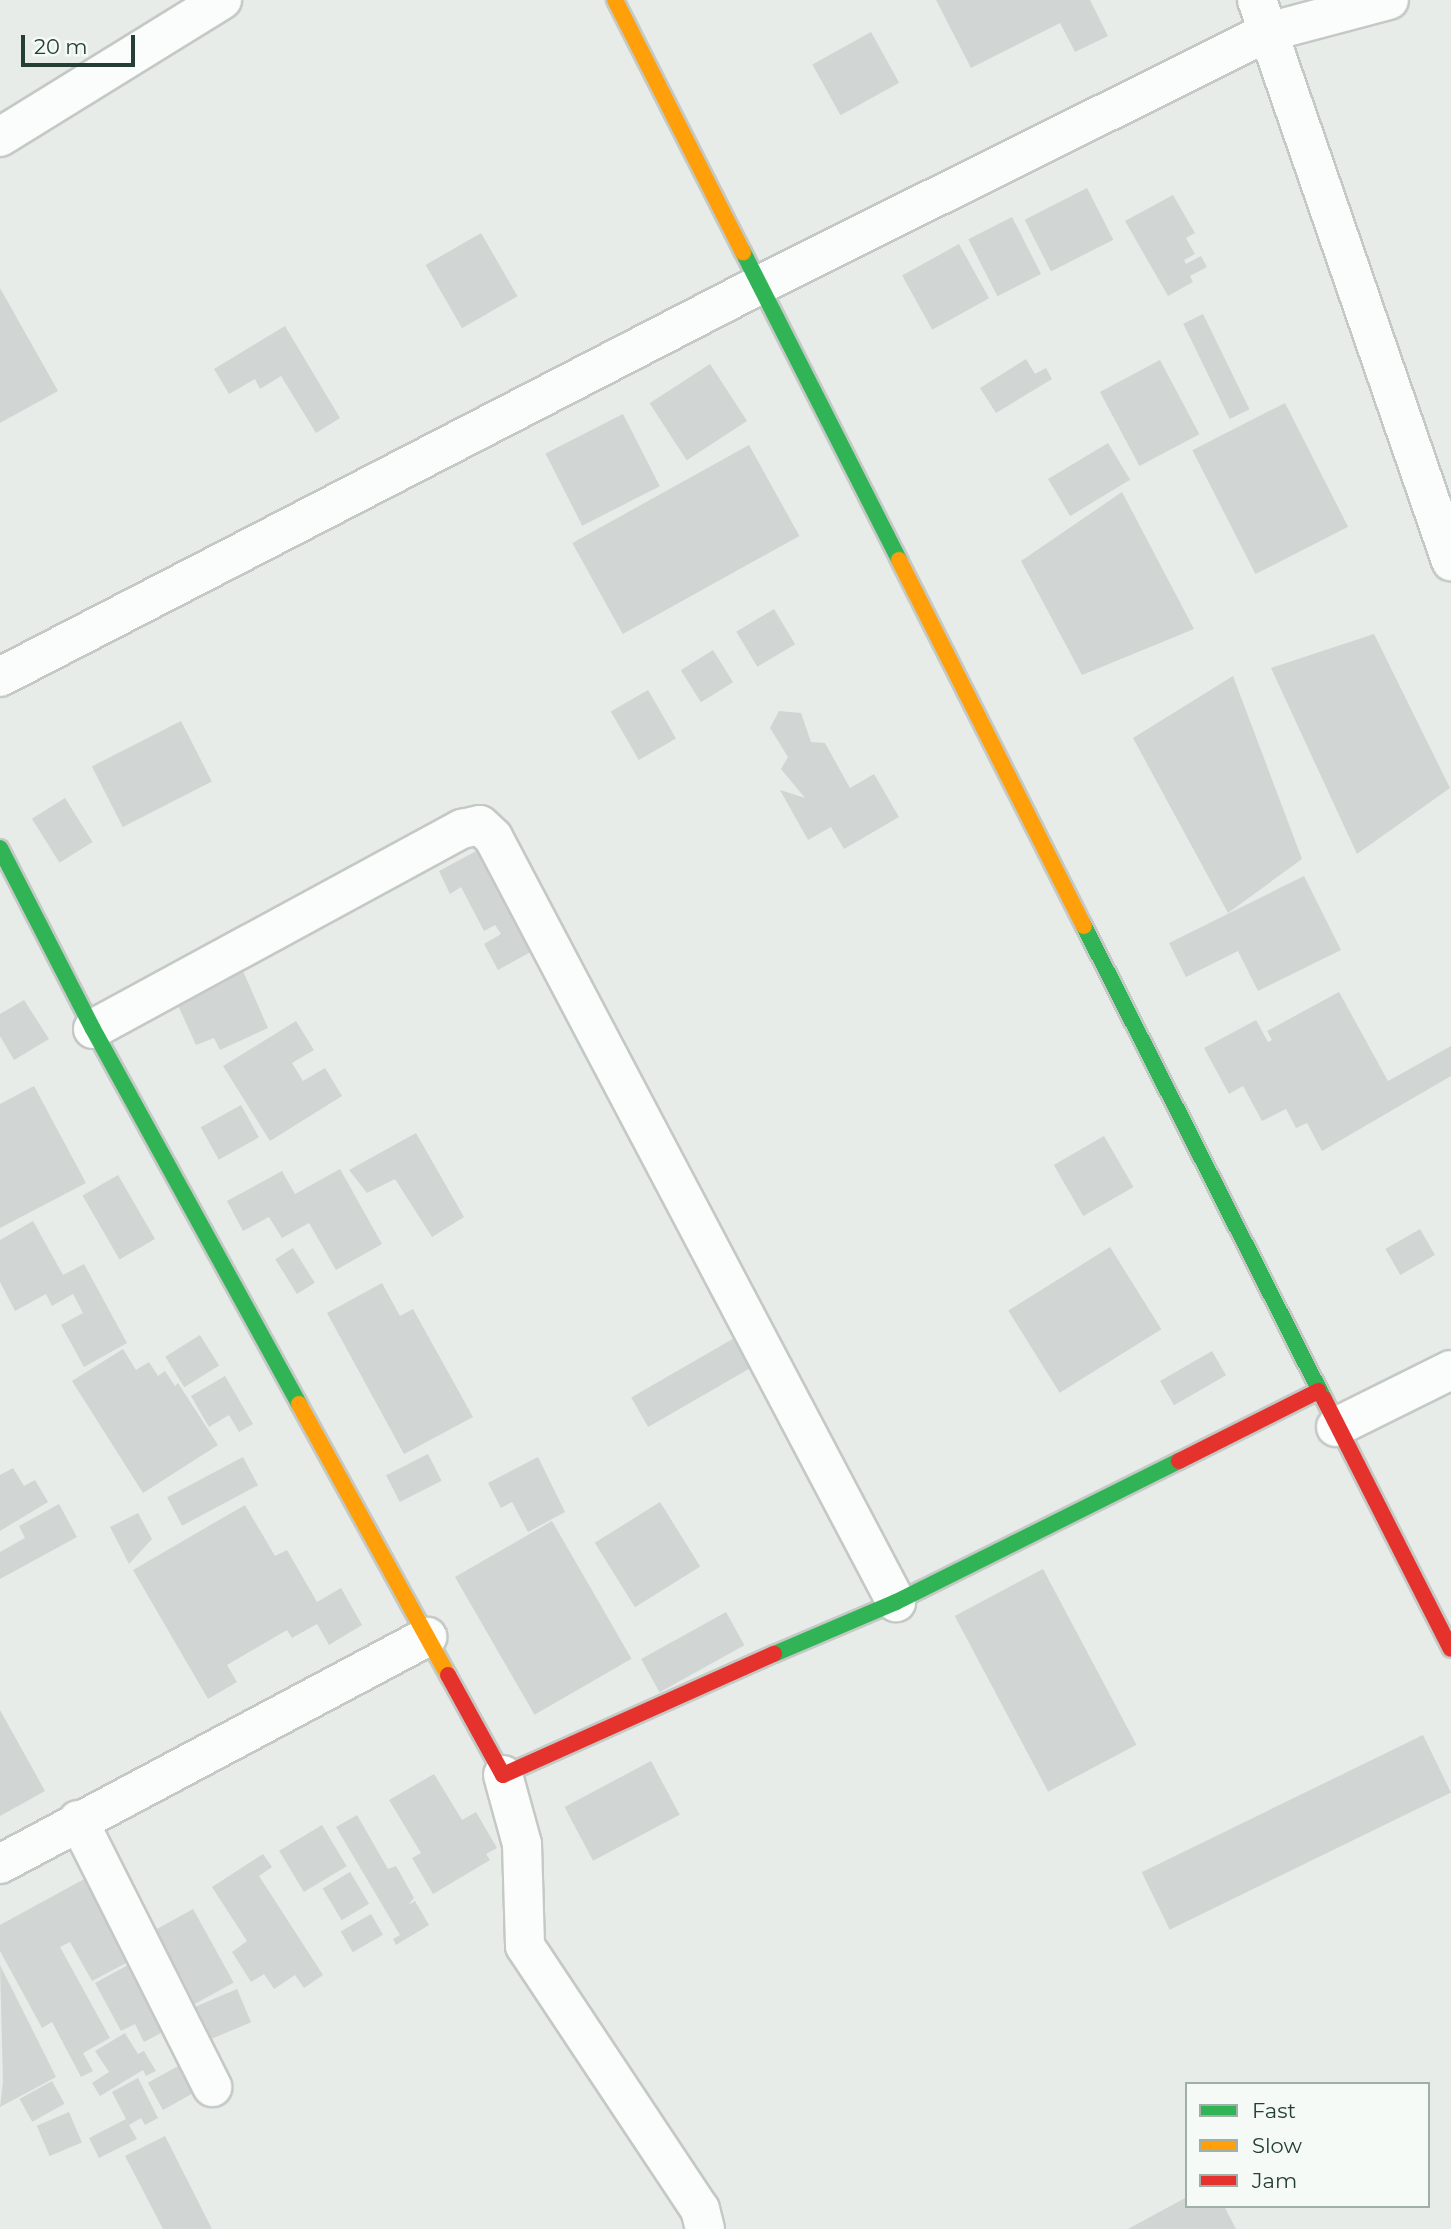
<!DOCTYPE html>
<style>
body{margin:0}
#map{position:relative;width:1451px;height:2229px;overflow:hidden;background:#e7ece9;font-family:Montserrat,sans-serif}
div>[style]{position:absolute}
[style*='--x']{left:calc(var(--x)*1px);top:calc(var(--y)*1px);width:calc(var(--w)*1px);rotate:calc(var(--a)*1deg)}
.building>*{inset:0;background:#d1d5d3;transform-origin:0 0}
.roads{filter:drop-shadow(2px 0 #c4c9c6) drop-shadow(-2px 0 #c4c9c6) drop-shadow(0 2px #c4c9c6) drop-shadow(0 -2px #c4c9c6)}
.street>*{height:38px;margin:-19px;padding:0 19px;transform-origin:19px;border-radius:19px;background:#fbfcfc}
.fast>*{height:16px;margin:-8px;padding:0 8px;transform-origin:8px;border-radius:8px;background:#30b455}
.slow>*{height:16px;margin:-8px;padding:0 8px;transform-origin:8px;border-radius:8px;background:#ff9f0a}
.jam>*{height:16px;margin:-8px;padding:0 8px;transform-origin:8px;border-radius:8px;background:#e5322d}
span{translate:-50% -50%;white-space:nowrap;text-align:center;line-height:1.15;-webkit-text-stroke:5px #f5faf7;paint-order:stroke}
.legend{position:absolute;left:1185px;top:2082px;width:245px;height:126px;box-sizing:border-box;background:#f5faf7;border:2px solid #a1afaa;margin:0;padding:9px 12px;list-style:none;font-size:21px;color:#243f36}
.legend li{display:flex;align-items:center;gap:14px;height:35px}
.legend b{width:35px;border:2px solid #a1afaa}
.scale{position:absolute;left:21px;top:35px;width:114px;height:32px;box-sizing:border-box;border:4px solid #243f36;border-top:0;padding-left:9px;font-size:21px;line-height:24px;white-space:nowrap;color:#243f36;-webkit-text-stroke:5px #f5faf7;paint-order:stroke}
</style>
<div id="map">
<div class="building">
<i style="clip-path:polygon(936px 0,1090px 0,1108px 36px,1075px 52px,1060px 23px,971px 68px)"></i>
<i style="left:871px;top:32px;width:58px;height:67px;rotate:61deg"></i>
<i style="left:1087px;top:188px;width:58px;height:70px;rotate:63deg"></i>
<i style="clip-path:polygon(1173px 195px,1195px 233px,1186px 238px,1195px 254px,1184px 260px,1186px 264px,1201px 256px,1207px 267px,1190px 276px,1193px 282px,1168px 296px,1125px 221px)"></i>
<i style="left:1012px;top:217px;width:64px;height:49px;rotate:63deg"></i>
<i style="left:481px;top:233px;width:73px;height:64px;rotate:60deg"></i>
<i style="left:959px;top:244px;width:62px;height:65px;rotate:61deg"></i>
<i style="clip-path:polygon(0 288px,58px 391px,0 423px)"></i>
<i style="left:1203px;top:314px;width:106px;height:22px;rotate:64deg"></i>
<i style="clip-path:polygon(285px 326px,340px 418px,316px 433px,281px 376px,260px 389px,255px 379px,229px 394px,214px 369px)"></i>
<i style="clip-path:polygon(1026px 359px,1035px 374px,1046px 368px,1052px 379px,996px 413px,980px 388px)"></i>
<i style="left:1160px;top:360px;width:84px;height:68px;rotate:62deg"></i>
<i style="left:710px;top:364px;width:68px;height:72px;rotate:57deg"></i>
<i style="left:1285px;top:403px;width:139px;height:104px;rotate:63deg"></i>
<i style="left:623px;top:414px;width:81px;height:87px;rotate:63deg"></i>
<i style="left:1108px;top:443px;width:43px;height:70px;rotate:59deg"></i>
<i style="left:749px;top:445px;width:104px;height:202px;rotate:61deg"></i>
<i style="clip-path:polygon(1122px 492px,1194px 629px,1082px 675px,1021px 561px)"></i>
<i style="left:774px;top:609px;width:41px;height:44px;rotate:59deg"></i>
<i style="clip-path:polygon(1374px 634px,1450px 788px,1357px 854px,1271px 668px)"></i>
<i style="left:713px;top:650px;width:38px;height:38px;rotate:58deg"></i>
<i style="clip-path:polygon(1233px 676px,1302px 859px,1228px 913px,1133px 738px)"></i>
<i style="left:648px;top:690px;width:56px;height:43px;rotate:60deg"></i>
<i style="clip-path:polygon(779px 711px,801px 713px,811px 742px,825px 743px,850px 788px,874px 774px,899px 817px,844px 849px,831px 827px,808px 840px,780px 790px,805px 798px,781px 769px,788px 757px,770px 728px)"></i>
<i style="left:181px;top:721px;width:68px;height:100px;rotate:63deg"></i>
<i style="left:65px;top:798px;width:52px;height:39px;rotate:58deg"></i>
<i style="clip-path:polygon(480px 849px,534px 950px,498px 970px,484px 944px,501px 934px,495px 925px,484px 931px,461px 887px,450px 894px,439px 871px)"></i>
<i style="clip-path:polygon(1304px 876px,1341px 950px,1258px 991px,1238px 951px,1186px 977px,1169px 943px)"></i>
<i style="clip-path:polygon(243px 971px,268px 1028px,220px 1050px,214px 1038px,196px 1045px,176px 1001px)"></i>
<i style="clip-path:polygon(1339px 992px,1388px 1081px,1451px 1046px,1451px 1076px,1322px 1151px,1307px 1123px,1296px 1128px,1286px 1109px,1262px 1121px,1243px 1086px,1229px 1094px,1204px 1048px,1256px 1020px,1268px 1042px,1272px 1040px,1267px 1031px)"></i>
<i style="clip-path:polygon(24px 1000px,49px 1039px,14px 1060px,0 1036px,0 1014px)"></i>
<i style="clip-path:polygon(296px 1021px,314px 1050px,292px 1063px,303px 1081px,325px 1068px,342px 1096px,270px 1141px,223px 1066px)"></i>
<i style="clip-path:polygon(34px 1086px,86px 1183px,0 1228px,0 1104px)"></i>
<i style="left:241px;top:1105px;width:37px;height:46px;rotate:61deg"></i>
<i style="clip-path:polygon(416px 1133px,464px 1217px,432px 1237px,395px 1179px,367px 1193px,349px 1170px)"></i>
<i style="left:1104px;top:1136px;width:59px;height:58px;rotate:60deg"></i>
<i style="clip-path:polygon(340px 1169px,382px 1244px,336px 1270px,309px 1223px,282px 1238px,269px 1217px,243px 1231px,227px 1201px,282px 1171px,295px 1194px)"></i>
<i style="left:118px;top:1175px;width:74px;height:41px;rotate:60deg"></i>
<i style="clip-path:polygon(33px 1221px,63px 1275px,84px 1264px,127px 1343px,84px 1367px,61px 1325px,83px 1313px,73px 1294px,52px 1306px,46px 1294px,15px 1311px,0 1282px,0 1240px)"></i>
<i style="left:1420px;top:1229px;width:30px;height:40px;rotate:60deg"></i>
<i style="left:1110px;top:1247px;width:97px;height:120px;rotate:58deg"></i>
<i style="left:293px;top:1248px;width:41px;height:21px;rotate:58deg"></i>
<i style="clip-path:polygon(382px 1283px,400px 1316px,413px 1309px,473px 1417px,404px 1454px,327px 1313px)"></i>
<i style="left:200px;top:1335px;width:36px;height:41px;rotate:58deg"></i>
<i style="left:736px;top:1337px;width:34px;height:121px;rotate:60deg"></i>
<i style="clip-path:polygon(123px 1349px,136px 1370px,149px 1362px,158px 1376px,165px 1371px,175px 1386px,178px 1383px,218px 1445px,143px 1493px,72px 1381px)"></i>
<i style="left:1212px;top:1351px;width:28px;height:60px;rotate:60deg"></i>
<i style="clip-path:polygon(225px 1376px,253px 1424px,239px 1432px,229px 1415px,209px 1427px,191px 1396px)"></i>
<i style="left:428px;top:1454px;width:30px;height:47px;rotate:63deg"></i>
<i style="left:243px;top:1457px;width:32px;height:86px;rotate:62deg"></i>
<i style="clip-path:polygon(538px 1457px,565px 1512px,528px 1532px,512px 1502px,501px 1508px,488px 1483px)"></i>
<i style="clip-path:polygon(13px 1468px,24px 1486px,35px 1480px,48px 1502px,0 1531px,0 1475px)"></i>
<i style="left:660px;top:1502px;width:76px;height:77px;rotate:58deg"></i>
<i style="clip-path:polygon(59px 1504px,77px 1537px,0 1579px,0 1552px,25px 1538px,19px 1526px)"></i>
<i style="clip-path:polygon(245px 1505px,275px 1556px,287px 1550px,317px 1602px,341px 1588px,362px 1625px,329px 1645px,317px 1624px,292px 1638px,287px 1630px,227px 1665px,237px 1682px,208px 1699px,133px 1570px)"></i>
<i style="clip-path:polygon(138px 1513px,152px 1539px,129px 1564px,110px 1527px)"></i>
<i style="left:552px;top:1521px;width:159px;height:112px;rotate:60deg"></i>
<i style="left:1043px;top:1569px;width:199px;height:100px;rotate:62deg"></i>
<i style="left:726px;top:1612px;width:38px;height:97px;rotate:61deg"></i>
<i style="clip-path:polygon(0 1710px,45px 1791px,0 1816px)"></i>
<i style="left:1423px;top:1735px;width:64px;height:313px;rotate:64deg"></i>
<i style="left:651px;top:1761px;width:61px;height:98px;rotate:62deg"></i>
<i style="clip-path:polygon(434px 1774px,462px 1820px,476px 1812px,497px 1848px,486px 1854px,490px 1860px,433px 1894px,412px 1858px,421px 1853px,389px 1800px)"></i>
<i style="clip-path:polygon(357px 1815px,388px 1869px,396px 1866px,414px 1898px,408px 1905px,415px 1901px,429px 1925px,396px 1945px,393px 1939px,400px 1935px,336px 1827px)"></i>
<i style="left:322px;top:1825px;width:48px;height:50px;rotate:59deg"></i>
<i style="clip-path:polygon(263px 1854px,272px 1867px,259px 1876px,323px 1975px,304px 1988px,295px 1975px,274px 1989px,264px 1974px,251px 1982px,232px 1952px,247px 1941px,212px 1887px)"></i>
<i style="clip-path:polygon(97px 1872px,143px 1954px,92px 1981px,70px 1942px,60px 1947px,110px 2038px,83px 2053px,93px 2071px,81px 2077px,52px 2022px,42px 2028px,0 1951px,0 1925px)"></i>
<i style="left:350px;top:1872px;width:37px;height:32px;rotate:59deg"></i>
<i style="left:193px;top:1909px;width:84px;height:56px;rotate:61deg"></i>
<i style="left:371px;top:1914px;width:24px;height:35px;rotate:60deg"></i>
<i style="clip-path:polygon(139px 1959px,174px 2026px,144px 2042px,135px 2024px,121px 2031px,95px 1983px)"></i>
<i style="clip-path:polygon(0 1965px,56px 2077px,0 2107px,3px 2082px)"></i>
<i style="left:237px;top:1989px;width:36px;height:46px;rotate:67deg"></i>
<i style="clip-path:polygon(125px 2033px,138px 2054px,144px 2051px,156px 2071px,146px 2076px,143px 2070px,100px 2096px,92px 2083px,109px 2072px,95px 2051px)"></i>
<i style="left:189px;top:2060px;width:31px;height:47px;rotate:61deg"></i>
<i style="clip-path:polygon(138px 2078px,158px 2118px,145px 2125px,141px 2118px,129px 2125px,137px 2139px,99px 2158px,89px 2138px,126px 2119px,112px 2092px)"></i>
<i style="left:52px;top:2081px;width:26px;height:37px;rotate:61deg"></i>
<i style="left:69px;top:2112px;width:33px;height:35px;rotate:67deg"></i>
<i style="clip-path:polygon(165px 2136px,212px 2229px,163px 2229px,125px 2156px)"></i>
<i style="clip-path:polygon(1187px 2197px,1187px 2206px,1224px 2206px,1236px 2229px,1128px 2229px)"></i>
</div>
<div class="roads">
<div class="street">
<i style="--x:1257;--y:0;--w:594;--a:70.92"></i>
<i style="--x:0;--y:137;--w:261;--a:-31.7"></i>
<i style="--x:0;--y:677;--w:856;--a:-27.31"></i>
<i style="--x:761;--y:284;--w:566;--a:-26.43"></i>
<i style="--x:1268;--y:32;--w:125;--a:-14.8"></i>
<i style="--x:93;--y:1029;--w:420;--a:-28.5"></i>
<i style="--x:462;--y:829;--w:18;--a:-13"></i>
<i style="--x:480;--y:825;--w:18;--a:43"></i>
<i style="--x:493;--y:837;--w:865;--a:62.22"></i>
<i style="--x:1336;--y:1427;--w:128;--a:-26.4"></i>
<i style="--x:503;--y:1775;--w:72;--a:74.6"></i>
<i style="--x:522;--y:1844;--w:102;--a:88.3"></i>
<i style="--x:525;--y:1946;--w:316;--a:56.4"></i>
<i style="--x:700;--y:2209;--w:21;--a:76"></i>
<i style="--x:78;--y:1820;--w:299;--a:63.3"></i>
<i style="--x:0;--y:1864;--w:484;--a:-28"></i>
</div>
<div class="fast">
<i style="--x:743;--y:252;--w:345;--a:63.1"></i>
<i style="--x:0;--y:848;--w:203;--a:62.8"></i>
<i style="--x:93;--y:1029;--w:428;--a:61.2"></i>
<i style="--x:1084;--y:926;--w:530;--a:63.1"></i>
<i style="--x:774;--y:1654;--w:133;--a:-23.1"></i>
<i style="--x:896;--y:1602;--w:316;--a:-26.5"></i>
</div>
<div class="slow">
<i style="--x:615;--y:0;--w:283;--a:63.1"></i>
<i style="--x:899;--y:560;--w:410;--a:63.2"></i>
<i style="--x:299;--y:1404;--w:309;--a:61.2"></i>
</div>
<div class="jam">
<i style="--x:1324;--y:1399;--w:280;--a:63.1"></i>
<i style="--x:1179;--y:1461;--w:156;--a:-26.7"></i>
<i style="--x:448;--y:1675;--w:114;--a:61.2"></i>
<i style="--x:503;--y:1775;--w:297;--a:-24.1"></i>
</div>
</div>
<ul class="legend">
<li><b style="height:9px;background:#30b455"></b>Fast</li>
<li><b style="height:9px;background:#ff9f0a"></b>Slow</li>
<li><b style="height:9px;background:#e5322d"></b>Jam</li>
</ul>
<div class="scale">20 m</div>
</div>
